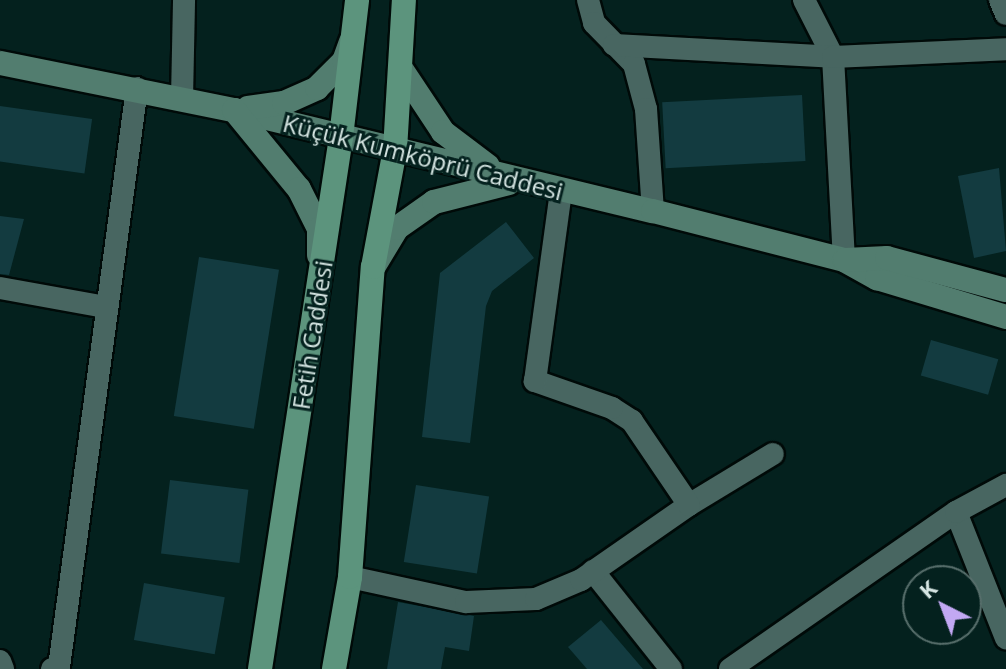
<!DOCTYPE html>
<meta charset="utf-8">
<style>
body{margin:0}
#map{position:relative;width:1006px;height:669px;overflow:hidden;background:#04211e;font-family:"Open Sans",sans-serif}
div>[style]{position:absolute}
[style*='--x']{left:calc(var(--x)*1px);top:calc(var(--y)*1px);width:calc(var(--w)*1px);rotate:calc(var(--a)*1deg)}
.building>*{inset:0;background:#133b40;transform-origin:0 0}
.roads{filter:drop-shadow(2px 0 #000a08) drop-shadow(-2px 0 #000a08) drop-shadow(0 2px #000a08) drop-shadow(0 -2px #000a08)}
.street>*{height:22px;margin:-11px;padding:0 11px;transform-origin:11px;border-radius:11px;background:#486661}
.secondary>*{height:24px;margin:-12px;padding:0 12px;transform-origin:12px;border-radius:12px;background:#527d6f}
.primary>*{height:24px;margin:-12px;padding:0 12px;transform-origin:12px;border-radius:12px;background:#5c947d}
span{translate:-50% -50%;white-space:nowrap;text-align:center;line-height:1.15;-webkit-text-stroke:6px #04211e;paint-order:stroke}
.street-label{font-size:24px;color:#d5e5e2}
.north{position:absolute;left:902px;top:565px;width:80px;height:80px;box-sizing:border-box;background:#04211e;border:2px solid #586f6c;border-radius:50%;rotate:318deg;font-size:22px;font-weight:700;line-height:32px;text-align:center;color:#d5e5e2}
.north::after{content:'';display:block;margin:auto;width:28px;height:36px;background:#c2a8f3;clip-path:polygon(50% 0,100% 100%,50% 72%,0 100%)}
</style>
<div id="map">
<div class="building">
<i style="left:802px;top:95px;width:66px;height:140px;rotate:87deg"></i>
<i style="left:0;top:106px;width:93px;height:55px;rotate:8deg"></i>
<i style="clip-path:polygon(999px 168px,1006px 251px,974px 258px,958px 176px)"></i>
<i style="clip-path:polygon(0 216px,24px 219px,9px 275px,0 274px)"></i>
<i style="clip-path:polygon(506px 222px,534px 258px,492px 291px,486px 306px,470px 443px,422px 437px,440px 273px)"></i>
<i style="left:199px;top:257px;width:81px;height:161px;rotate:9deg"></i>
<i style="left:931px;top:340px;width:70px;height:37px;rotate:16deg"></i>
<i style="left:170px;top:480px;width:79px;height:74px;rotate:7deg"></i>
<i style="left:416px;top:485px;width:74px;height:78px;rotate:9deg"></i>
<i style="left:144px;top:583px;width:82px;height:58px;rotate:10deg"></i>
<i style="clip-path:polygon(398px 602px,474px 616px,469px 651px,445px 647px,441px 669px,387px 669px)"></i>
<i style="clip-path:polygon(601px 620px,643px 669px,587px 669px,568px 647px)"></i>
</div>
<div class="roads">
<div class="street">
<i style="--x:588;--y:0;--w:24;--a:75"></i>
<i style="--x:594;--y:23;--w:57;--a:45.7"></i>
<i style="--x:634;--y:64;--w:47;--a:75.1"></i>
<i style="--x:646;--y:109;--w:102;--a:86.1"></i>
<i style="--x:804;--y:0;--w:64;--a:63"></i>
<i style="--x:833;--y:57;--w:203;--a:86.9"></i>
<i style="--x:1000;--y:0;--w:15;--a:67"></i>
<i style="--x:614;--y:45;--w:219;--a:3.1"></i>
<i style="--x:833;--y:57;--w:173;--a:-2.6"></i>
<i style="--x:182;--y:98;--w:98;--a:-88.8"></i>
<i style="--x:0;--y:288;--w:108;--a:10.2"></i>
<i style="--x:689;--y:505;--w:98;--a:-31.3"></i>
<i style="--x:956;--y:512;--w:136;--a:68.4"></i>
<i style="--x:593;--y:571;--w:125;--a:51.5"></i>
<i style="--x:350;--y:577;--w:119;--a:12.2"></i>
<i style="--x:466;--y:602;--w:70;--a:-2.5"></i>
<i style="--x:536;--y:599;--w:49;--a:-22.9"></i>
<i style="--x:581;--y:580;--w:131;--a:-34.8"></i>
<i style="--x:689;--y:505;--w:102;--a:-124.2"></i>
<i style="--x:632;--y:421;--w:24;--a:-147"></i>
<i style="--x:612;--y:408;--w:82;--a:-160.7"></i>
<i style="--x:535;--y:381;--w:193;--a:-82.2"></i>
<i style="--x:0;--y:661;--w:9;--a:69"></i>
<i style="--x:52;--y:669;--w:7;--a:-16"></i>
<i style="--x:59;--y:667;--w:584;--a:-82.33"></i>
<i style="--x:730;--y:669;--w:275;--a:-34.8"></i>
<i style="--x:956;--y:512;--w:57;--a:-28.4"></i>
</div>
<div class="secondary">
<i style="--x:0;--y:63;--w:239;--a:11.4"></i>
<i style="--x:234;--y:110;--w:431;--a:13.6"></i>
<i style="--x:653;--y:211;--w:197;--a:14.4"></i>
<i style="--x:844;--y:260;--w:38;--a:29"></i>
<i style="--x:877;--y:278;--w:135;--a:16.8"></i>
<i style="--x:402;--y:70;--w:74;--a:56.5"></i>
<i style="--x:443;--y:132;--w:56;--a:37.1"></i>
<i style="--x:248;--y:108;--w:36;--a:-8"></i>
<i style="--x:284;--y:103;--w:36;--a:-24"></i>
<i style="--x:317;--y:88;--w:38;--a:-45"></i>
<i style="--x:344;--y:61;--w:20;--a:-70"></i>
<i style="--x:234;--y:110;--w:102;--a:50.6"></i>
<i style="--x:299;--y:189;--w:45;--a:63.4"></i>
<i style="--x:319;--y:229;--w:26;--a:90"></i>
<i style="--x:845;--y:260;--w:42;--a:-2.7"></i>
<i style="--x:887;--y:258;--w:123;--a:15.1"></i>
<i style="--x:374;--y:266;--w:44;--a:-58.8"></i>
<i style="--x:397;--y:228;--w:45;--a:-35.1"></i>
<i style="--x:434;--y:202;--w:77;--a:-14.2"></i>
</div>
<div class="primary">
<i style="--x:260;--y:669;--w:538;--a:-81.34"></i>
<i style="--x:341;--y:137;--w:138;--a:-83.3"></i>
<i style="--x:334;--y:669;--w:93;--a:-80.1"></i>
<i style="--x:350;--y:577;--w:311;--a:-85.8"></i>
<i style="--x:373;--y:267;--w:119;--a:-79.4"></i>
<i style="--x:395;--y:150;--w:150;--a:-86.6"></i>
</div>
</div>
<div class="street-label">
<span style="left:423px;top:157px;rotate:14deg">Küçük Kumköprü Caddesi</span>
<span style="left:312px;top:335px;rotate:-81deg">Fetih Caddesi</span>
</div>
<div class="north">K</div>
</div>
